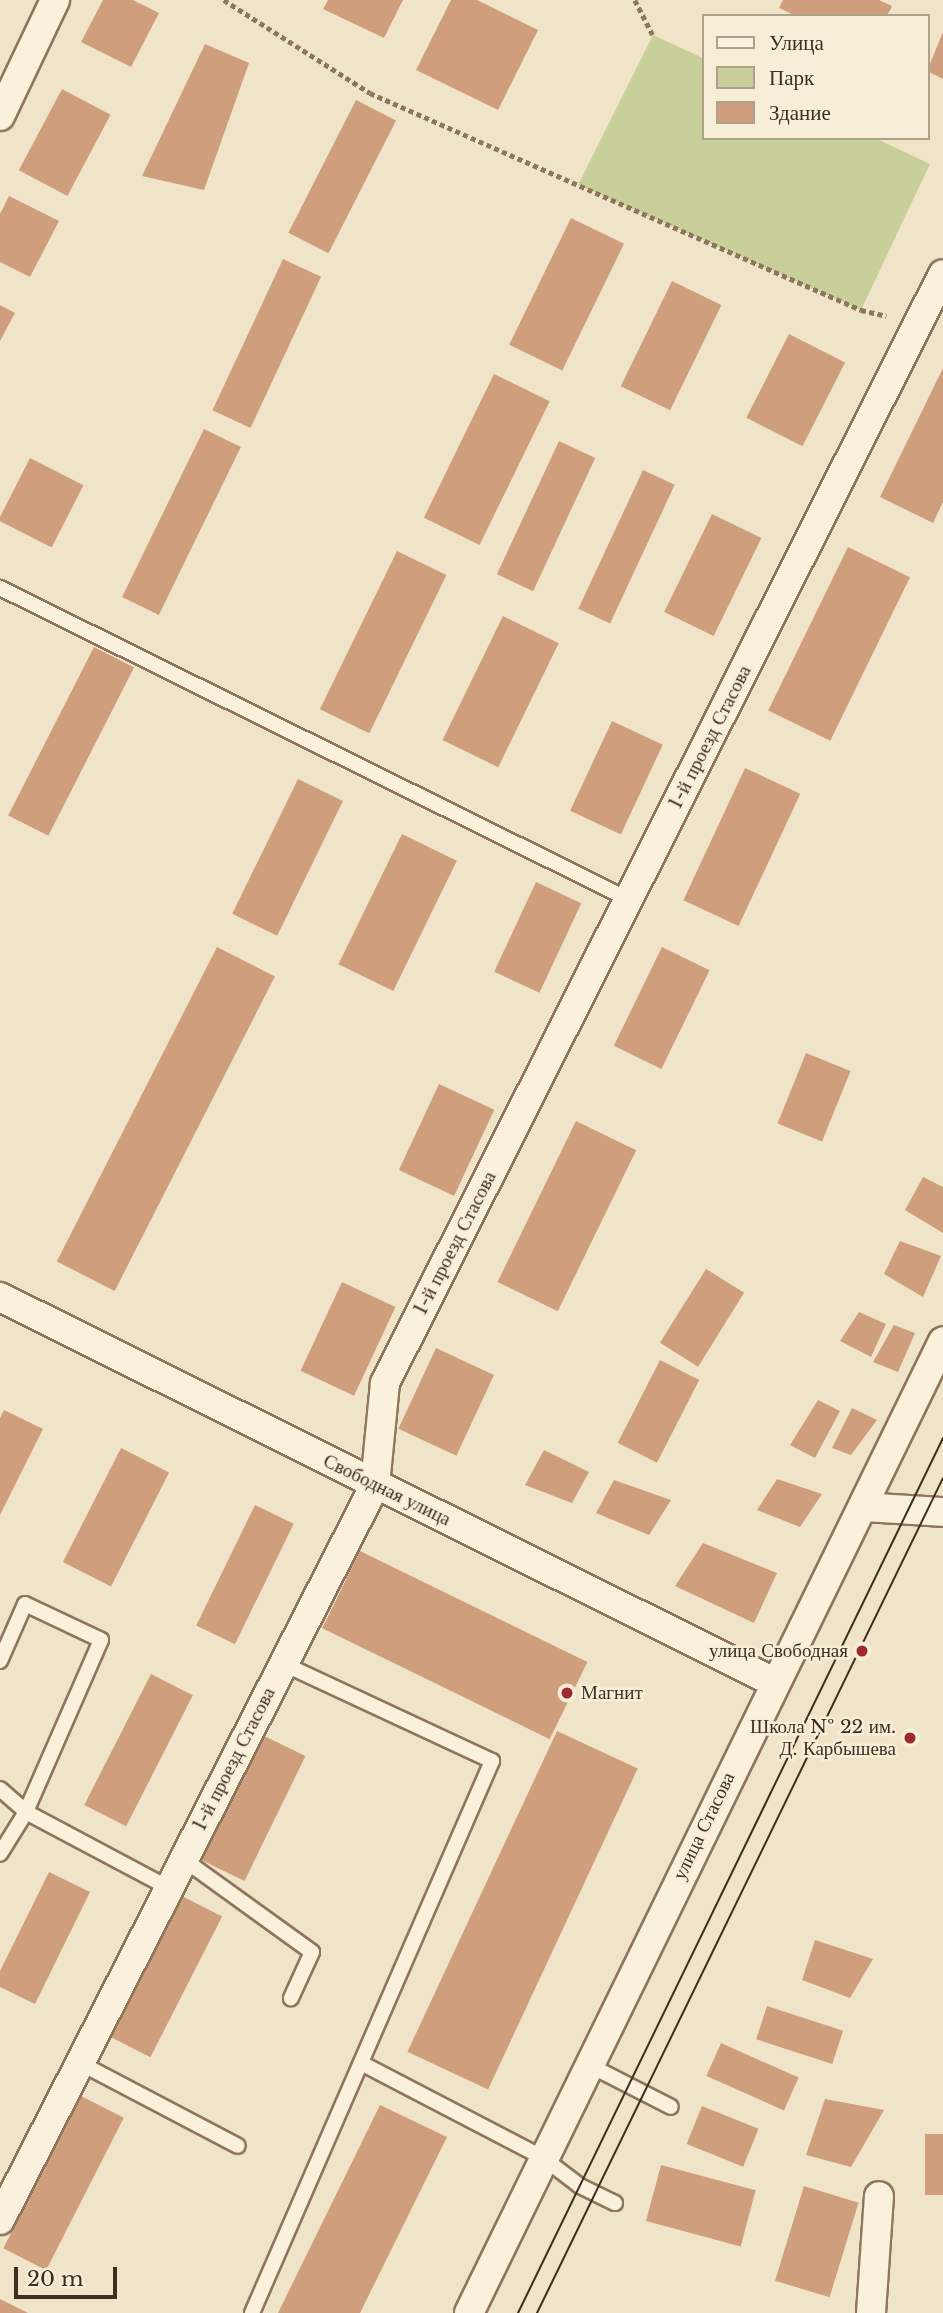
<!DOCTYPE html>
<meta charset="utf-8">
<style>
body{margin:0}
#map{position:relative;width:943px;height:2313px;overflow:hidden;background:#f0e4c8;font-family:"Libre Baskerville",serif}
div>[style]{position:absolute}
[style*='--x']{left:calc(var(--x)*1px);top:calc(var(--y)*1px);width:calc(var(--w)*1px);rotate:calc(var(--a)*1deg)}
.green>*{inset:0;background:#c9cf9b}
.building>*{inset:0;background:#cf9f7d;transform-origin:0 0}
.path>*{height:4.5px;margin-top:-2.25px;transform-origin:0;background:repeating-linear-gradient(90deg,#8d765c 0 5px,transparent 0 8.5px)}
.roads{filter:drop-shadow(2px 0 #8d765c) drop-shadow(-2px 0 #8d765c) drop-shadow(0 2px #8d765c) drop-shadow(0 -2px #8d765c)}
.service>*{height:14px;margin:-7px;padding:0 7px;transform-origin:7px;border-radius:7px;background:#faf1dc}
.minor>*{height:28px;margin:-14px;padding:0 14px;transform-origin:14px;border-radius:14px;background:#faf1dc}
.tram>*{height:2px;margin:-1px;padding:0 1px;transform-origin:1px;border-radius:1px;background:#3d2e20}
.dots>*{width:19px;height:19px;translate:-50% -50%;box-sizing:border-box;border:4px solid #f7eed8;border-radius:50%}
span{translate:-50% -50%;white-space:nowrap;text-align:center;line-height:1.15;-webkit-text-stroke:5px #f7eed8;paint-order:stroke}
.street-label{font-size:19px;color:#3d2e20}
.poi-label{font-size:19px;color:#3d2e20}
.right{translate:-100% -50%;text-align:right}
.left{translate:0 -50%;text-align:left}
.legend{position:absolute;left:702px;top:14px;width:228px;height:126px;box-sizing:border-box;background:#f7eed8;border:2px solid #ada18e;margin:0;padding:9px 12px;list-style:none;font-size:21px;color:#3d2e20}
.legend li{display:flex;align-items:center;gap:14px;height:35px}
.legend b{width:35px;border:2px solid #ada18e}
.scale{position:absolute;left:14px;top:2267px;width:103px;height:32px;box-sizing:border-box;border:4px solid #3d2e20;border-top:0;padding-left:9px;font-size:21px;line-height:24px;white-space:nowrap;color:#3d2e20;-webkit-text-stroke:5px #f7eed8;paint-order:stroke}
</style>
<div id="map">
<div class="green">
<i style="clip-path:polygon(653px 35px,703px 58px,703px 138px,875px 138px,930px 164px,861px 310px,578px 185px)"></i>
</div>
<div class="building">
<i style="clip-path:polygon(103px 0,133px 0,159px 13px,131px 67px,81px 42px)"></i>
<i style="clip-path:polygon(328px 0,403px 0,384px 38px,323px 9px)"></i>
<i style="clip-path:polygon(451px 0,477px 0,538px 30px,498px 110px,416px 70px)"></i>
<i style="clip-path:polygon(783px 0,879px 0,892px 6px,887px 16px,796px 16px,779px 8px)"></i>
<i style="clip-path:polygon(943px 32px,943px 79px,927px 71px)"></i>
<i style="clip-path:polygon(205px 44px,249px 63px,204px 190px,142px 176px)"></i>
<i style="left:62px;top:89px;width:55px;height:92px;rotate:28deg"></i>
<i style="left:356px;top:100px;width:45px;height:149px;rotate:27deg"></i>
<i style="clip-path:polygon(9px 196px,59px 221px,30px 277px,0 262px,0 214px)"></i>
<i style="left:571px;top:218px;width:59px;height:141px;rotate:26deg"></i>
<i style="left:283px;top:259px;width:42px;height:167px;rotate:25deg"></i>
<i style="left:672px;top:281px;width:55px;height:117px;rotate:26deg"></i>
<i style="clip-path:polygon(0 305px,15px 313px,0 341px)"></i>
<i style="left:789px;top:334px;width:63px;height:94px;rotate:27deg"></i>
<i style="clip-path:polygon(943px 368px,943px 502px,933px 523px,880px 497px)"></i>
<i style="left:494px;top:374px;width:62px;height:160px;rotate:26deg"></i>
<i style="left:204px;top:429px;width:41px;height:187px;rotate:26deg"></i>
<i style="left:559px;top:441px;width:40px;height:147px;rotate:25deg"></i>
<i style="left:30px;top:458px;width:60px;height:70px;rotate:27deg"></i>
<i style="left:643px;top:470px;width:35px;height:153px;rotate:25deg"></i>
<i style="left:712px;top:514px;width:55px;height:109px;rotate:26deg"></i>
<i style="left:848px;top:547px;width:69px;height:182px;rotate:26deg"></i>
<i style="left:397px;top:551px;width:55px;height:176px;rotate:26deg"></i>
<i style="left:503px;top:616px;width:62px;height:138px;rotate:26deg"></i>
<i style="left:94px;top:647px;width:45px;height:189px;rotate:27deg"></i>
<i style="left:612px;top:721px;width:56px;height:99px;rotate:25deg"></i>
<i style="left:745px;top:768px;width:61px;height:146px;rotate:25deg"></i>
<i style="left:298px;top:779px;width:50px;height:150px;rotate:26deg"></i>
<i style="left:402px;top:834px;width:61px;height:145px;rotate:26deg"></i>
<i style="left:536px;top:882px;width:50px;height:99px;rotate:25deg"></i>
<i style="left:217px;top:947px;width:65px;height:353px;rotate:27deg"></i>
<i style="left:662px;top:947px;width:53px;height:110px;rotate:26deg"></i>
<i style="left:806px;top:1053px;width:48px;height:76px;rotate:22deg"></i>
<i style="left:439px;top:1084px;width:61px;height:95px;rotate:25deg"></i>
<i style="left:576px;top:1121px;width:67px;height:179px;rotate:26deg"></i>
<i style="clip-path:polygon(923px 1177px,943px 1187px,943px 1233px,905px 1210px)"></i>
<i style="clip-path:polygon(900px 1241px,941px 1256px,923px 1297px,884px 1274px)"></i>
<i style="left:706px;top:1269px;width:45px;height:87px;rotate:32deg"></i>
<i style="left:342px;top:1282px;width:59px;height:98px;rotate:25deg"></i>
<i style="clip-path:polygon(859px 1312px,886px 1324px,871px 1357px,840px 1341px)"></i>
<i style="clip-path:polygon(894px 1325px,915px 1333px,898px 1372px,873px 1362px)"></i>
<i style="left:436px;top:1348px;width:64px;height:89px;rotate:25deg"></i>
<i style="left:660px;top:1360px;width:44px;height:93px;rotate:27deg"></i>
<i style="clip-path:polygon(818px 1400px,840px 1411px,815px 1458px,790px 1445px)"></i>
<i style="clip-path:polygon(852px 1408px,877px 1420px,851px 1455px,832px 1448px)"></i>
<i style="clip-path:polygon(4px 1410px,43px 1429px,0 1515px,0 1418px)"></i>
<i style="left:121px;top:1448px;width:54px;height:128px;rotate:27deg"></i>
<i style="clip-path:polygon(544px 1450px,589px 1472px,572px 1503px,525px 1485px)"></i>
<i style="clip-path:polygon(777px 1479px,822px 1494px,800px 1527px,757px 1510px)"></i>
<i style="clip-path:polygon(614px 1480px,671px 1500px,649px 1535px,596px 1513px)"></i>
<i style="left:255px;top:1505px;width:43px;height:134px;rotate:26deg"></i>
<i style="clip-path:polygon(703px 1543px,777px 1573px,754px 1623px,675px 1586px)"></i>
<i style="left:360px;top:1551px;width:253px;height:86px;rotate:26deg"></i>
<i style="left:151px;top:1674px;width:47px;height:147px;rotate:27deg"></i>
<i style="left:557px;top:1731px;width:89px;height:354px;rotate:25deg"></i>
<i style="left:256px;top:1732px;width:55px;height:139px;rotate:26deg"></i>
<i style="clip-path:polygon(49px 1872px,90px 1892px,35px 2004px,0 1987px,0 1971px)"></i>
<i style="left:174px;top:1892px;width:54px;height:158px;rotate:27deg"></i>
<i style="clip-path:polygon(815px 1940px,873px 1959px,850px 1998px,802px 1980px)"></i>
<i style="left:767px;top:2006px;width:80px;height:35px;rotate:18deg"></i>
<i style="left:721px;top:2043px;width:85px;height:36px;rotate:24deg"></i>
<i style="left:81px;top:2096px;width:48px;height:171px;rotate:27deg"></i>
<i style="clip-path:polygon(825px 2099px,884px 2110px,851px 2167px,806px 2155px)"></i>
<i style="clip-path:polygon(380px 2105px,447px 2137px,360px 2313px,278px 2313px)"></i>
<i style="left:702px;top:2106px;width:61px;height:41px;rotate:22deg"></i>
<i style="left:925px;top:2134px;width:18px;height:61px"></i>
<i style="left:661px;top:2165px;width:98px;height:58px;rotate:15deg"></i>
<i style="left:804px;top:2186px;width:57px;height:99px;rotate:17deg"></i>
<i style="clip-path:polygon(0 2299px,28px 2313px,0 2313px)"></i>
</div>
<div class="path">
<i style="--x:224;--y:0;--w:173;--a:32.5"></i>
<i style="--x:370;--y:93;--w:537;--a:23.84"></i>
<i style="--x:861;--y:310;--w:26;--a:13"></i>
<i style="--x:635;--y:0;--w:39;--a:63"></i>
</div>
<div class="roads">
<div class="service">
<i style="--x:0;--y:588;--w:701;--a:26.35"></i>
<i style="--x:0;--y:1661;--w:62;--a:-66.3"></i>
<i style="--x:25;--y:1604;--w:84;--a:25.3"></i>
<i style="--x:101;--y:1640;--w:188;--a:113.6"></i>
<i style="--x:26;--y:1812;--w:49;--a:121.8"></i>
<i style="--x:0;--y:1789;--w:35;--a:41"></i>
<i style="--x:26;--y:1812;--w:160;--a:28"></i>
<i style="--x:183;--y:1859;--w:159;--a:35.8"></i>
<i style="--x:312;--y:1952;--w:51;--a:114.5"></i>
<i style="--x:80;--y:2063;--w:178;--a:27.7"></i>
<i style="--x:363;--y:2064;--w:202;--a:27.5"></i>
<i style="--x:542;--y:2157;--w:48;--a:37.3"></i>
<i style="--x:580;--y:2186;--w:39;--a:26"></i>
<i style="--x:587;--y:2064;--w:94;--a:27.1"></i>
<i style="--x:252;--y:2313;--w:602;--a:-66.5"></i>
<i style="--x:492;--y:1761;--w:230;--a:-155"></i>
</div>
<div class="minor">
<i style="--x:0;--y:116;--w:128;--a:-64.6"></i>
<i style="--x:0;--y:1297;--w:864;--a:26.45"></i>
<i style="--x:863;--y:1507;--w:80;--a:3.6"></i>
<i style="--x:0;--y:2220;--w:825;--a:-62.97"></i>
<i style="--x:375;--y:1485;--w:102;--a:-84.4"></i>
<i style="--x:385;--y:1383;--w:1241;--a:-63.29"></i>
<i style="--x:469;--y:2313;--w:1081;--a:-64"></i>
<i style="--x:871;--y:2313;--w:117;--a:-86.1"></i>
</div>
</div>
<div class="tram">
<i style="--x:518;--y:2313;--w:973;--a:-64.09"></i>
<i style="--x:537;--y:2313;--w:928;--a:-64.07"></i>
</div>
<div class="dots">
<i style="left:862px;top:1651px;background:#9e2a2b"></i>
<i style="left:567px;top:1693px;background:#9e2a2b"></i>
<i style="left:910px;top:1738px;background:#9e2a2b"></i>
</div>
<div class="street-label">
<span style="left:710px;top:737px;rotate:-63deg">1-й проезд Стасова</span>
<span style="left:455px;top:1243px;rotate:-63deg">1-й проезд Стасова</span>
<span style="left:387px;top:1490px;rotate:26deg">Свободная улица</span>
<span style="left:234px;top:1759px;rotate:-63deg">1-й проезд Стасова</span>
<span style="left:704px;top:1826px;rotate:-64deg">улица Стасова</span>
</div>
<div class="poi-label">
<span class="right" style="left:848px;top:1651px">улица Свободная</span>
<span class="left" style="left:581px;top:1693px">Магнит</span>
<span class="right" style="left:896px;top:1738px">Школа № 22 им.<br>Д. Карбышева</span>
</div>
<ul class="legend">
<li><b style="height:9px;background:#faf1dc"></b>Улица</li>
<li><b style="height:19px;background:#c9cf9b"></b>Парк</li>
<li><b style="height:19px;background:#cf9f7d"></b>Здание</li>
</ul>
<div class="scale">20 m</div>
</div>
